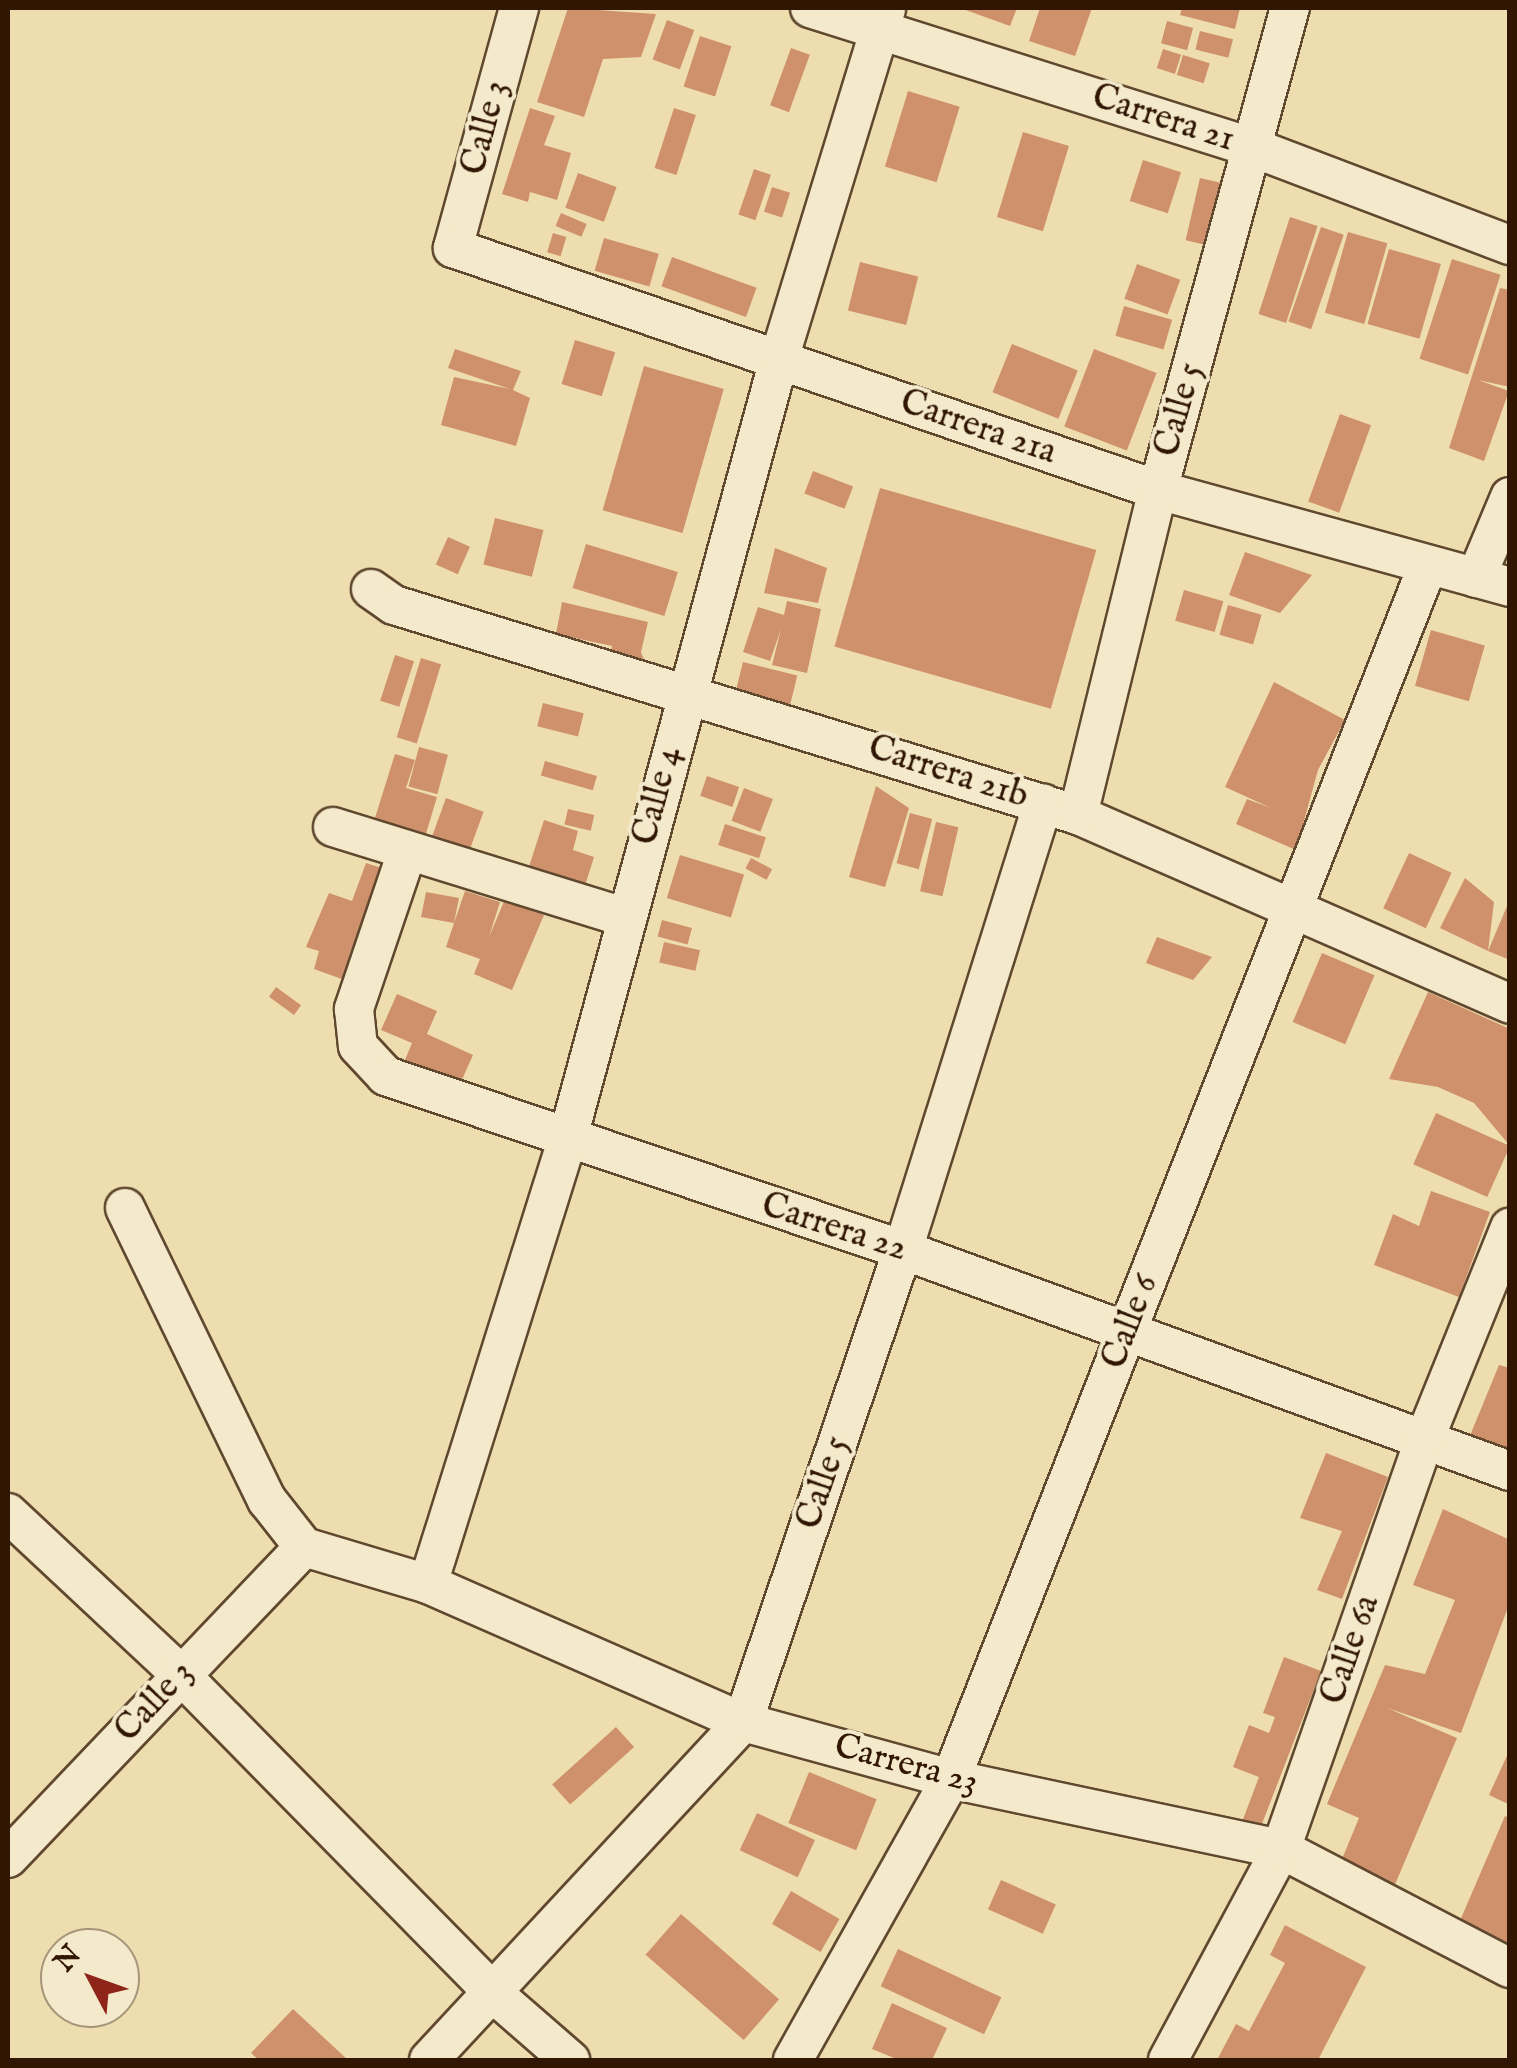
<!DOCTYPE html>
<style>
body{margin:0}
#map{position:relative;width:1517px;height:2068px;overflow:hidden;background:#eedeaf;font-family:"IM FELL English",serif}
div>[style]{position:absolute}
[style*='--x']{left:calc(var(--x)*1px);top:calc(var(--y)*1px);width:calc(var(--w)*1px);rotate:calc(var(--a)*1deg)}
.building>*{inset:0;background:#cf916b;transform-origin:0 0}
.roads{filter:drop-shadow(2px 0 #60482f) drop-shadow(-2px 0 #60482f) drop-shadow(0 2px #60482f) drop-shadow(0 -2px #60482f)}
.minor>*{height:38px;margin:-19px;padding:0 19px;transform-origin:19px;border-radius:19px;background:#f4eacb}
span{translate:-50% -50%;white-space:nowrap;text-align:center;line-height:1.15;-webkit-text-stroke:8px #f4eacb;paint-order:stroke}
.street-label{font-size:35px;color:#311604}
.frame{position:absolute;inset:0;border:10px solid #311604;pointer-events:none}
.north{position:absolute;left:40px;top:1928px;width:100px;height:100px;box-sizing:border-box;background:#f4eacb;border:2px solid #a6957b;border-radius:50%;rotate:311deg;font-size:28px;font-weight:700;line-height:40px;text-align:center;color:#311604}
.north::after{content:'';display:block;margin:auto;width:35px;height:45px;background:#8f2418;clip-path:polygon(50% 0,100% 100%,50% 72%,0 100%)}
</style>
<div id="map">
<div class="building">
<i style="clip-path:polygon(568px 8px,656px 14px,641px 57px,603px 59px,584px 117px,537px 102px)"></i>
<i style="clip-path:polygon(960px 8px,1017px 8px,1010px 26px)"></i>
<i style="clip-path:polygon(1040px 8px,1092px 8px,1075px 56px,1029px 41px)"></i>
<i style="clip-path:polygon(1182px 8px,1240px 8px,1235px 29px,1180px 15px)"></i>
<i style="left:667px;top:20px;width:29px;height:42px;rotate:20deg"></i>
<i style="left:1167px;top:21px;width:27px;height:23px;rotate:15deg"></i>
<i style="left:1200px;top:31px;width:34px;height:19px;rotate:14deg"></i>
<i style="left:700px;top:36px;width:33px;height:53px;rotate:18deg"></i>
<i style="left:791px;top:48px;width:20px;height:61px;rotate:20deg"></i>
<i style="left:1163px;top:49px;width:19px;height:20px;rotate:18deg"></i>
<i style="left:1183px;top:55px;width:28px;height:21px;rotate:17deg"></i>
<i style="left:908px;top:91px;width:54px;height:79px;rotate:17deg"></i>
<i style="clip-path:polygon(530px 108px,555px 116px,544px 145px,571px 153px,557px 200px,530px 192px,528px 202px,502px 194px)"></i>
<i style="left:674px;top:108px;width:23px;height:63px;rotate:18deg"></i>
<i style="left:1023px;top:132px;width:48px;height:89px;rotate:17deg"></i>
<i style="left:1143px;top:160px;width:40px;height:43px;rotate:18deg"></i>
<i style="left:754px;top:169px;width:18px;height:48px;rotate:19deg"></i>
<i style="left:578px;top:173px;width:41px;height:37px;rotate:20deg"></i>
<i style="left:1200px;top:178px;width:22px;height:64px;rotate:13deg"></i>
<i style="left:772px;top:187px;width:19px;height:26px;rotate:18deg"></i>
<i style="left:561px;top:213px;width:28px;height:14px;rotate:23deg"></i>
<i style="left:1290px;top:217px;width:29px;height:102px;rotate:18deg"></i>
<i style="left:1321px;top:227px;width:24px;height:100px;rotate:19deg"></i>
<i style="left:1348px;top:232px;width:41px;height:84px;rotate:16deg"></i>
<i style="left:553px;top:233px;width:14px;height:20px;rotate:17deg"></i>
<i style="left:604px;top:238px;width:57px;height:34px;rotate:16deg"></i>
<i style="left:1389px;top:249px;width:54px;height:78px;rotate:16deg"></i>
<i style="left:672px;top:257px;width:90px;height:31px;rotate:20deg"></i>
<i style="left:1452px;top:259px;width:51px;height:105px;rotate:18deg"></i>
<i style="left:860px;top:262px;width:60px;height:50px;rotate:14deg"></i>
<i style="left:1137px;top:264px;width:46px;height:37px;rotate:20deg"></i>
<i style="clip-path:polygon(1500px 288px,1510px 290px,1510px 387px,1478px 380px,1509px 391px,1484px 461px,1449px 448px)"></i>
<i style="left:1124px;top:306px;width:50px;height:31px;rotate:16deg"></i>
<i style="left:575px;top:340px;width:42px;height:46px;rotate:17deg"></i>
<i style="left:1012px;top:344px;width:71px;height:52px;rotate:22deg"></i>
<i style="clip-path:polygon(455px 349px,521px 371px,513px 390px,530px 398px,516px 446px,441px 425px,454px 377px,510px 389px,448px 368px)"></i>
<i style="left:1094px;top:349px;width:67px;height:83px;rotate:21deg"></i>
<i style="left:644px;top:366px;width:83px;height:150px;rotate:16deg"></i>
<i style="left:1340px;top:414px;width:33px;height:93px;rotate:20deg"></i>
<i style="left:813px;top:471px;width:43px;height:24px;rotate:21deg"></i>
<i style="left:880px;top:488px;width:225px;height:165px;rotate:16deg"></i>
<i style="left:495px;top:518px;width:50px;height:48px;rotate:14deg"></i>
<i style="left:448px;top:537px;width:24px;height:30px;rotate:24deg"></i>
<i style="left:586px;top:544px;width:96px;height:46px;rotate:17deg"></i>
<i style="clip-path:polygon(775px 548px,827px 568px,818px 603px,764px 593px)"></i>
<i style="clip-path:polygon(1245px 552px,1312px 575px,1280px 613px,1229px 595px)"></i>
<i style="left:1184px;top:590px;width:41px;height:32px;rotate:16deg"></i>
<i style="clip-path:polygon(787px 601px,821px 609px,807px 673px,772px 665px,781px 629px,770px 661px,743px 652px,758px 607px,784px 615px)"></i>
<i style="clip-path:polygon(562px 602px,648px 622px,641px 652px,647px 668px,609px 662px,612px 646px,556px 634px)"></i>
<i style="left:1228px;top:605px;width:35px;height:31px;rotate:16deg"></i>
<i style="left:1431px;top:630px;width:56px;height:58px;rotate:16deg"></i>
<i style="left:395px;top:655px;width:20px;height:48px;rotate:18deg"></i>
<i style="left:421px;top:658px;width:21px;height:83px;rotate:17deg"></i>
<i style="left:743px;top:662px;width:56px;height:37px;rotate:14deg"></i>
<i style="clip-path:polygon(1274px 682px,1345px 720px,1318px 770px,1296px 850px,1236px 824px,1247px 799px,1271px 808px,1225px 787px)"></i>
<i style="left:543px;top:703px;width:42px;height:24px;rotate:14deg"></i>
<i style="left:419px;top:747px;width:30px;height:41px;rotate:15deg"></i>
<i style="clip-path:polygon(395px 754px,415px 760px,406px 788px,437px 797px,425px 837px,374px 821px)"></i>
<i style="left:545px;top:761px;width:54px;height:15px;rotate:16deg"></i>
<i style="left:707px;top:776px;width:34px;height:21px;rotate:19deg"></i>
<i style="clip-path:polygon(876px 786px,909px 808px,885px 887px,849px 877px)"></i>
<i style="left:744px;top:788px;width:31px;height:35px;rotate:21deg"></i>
<i style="left:446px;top:798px;width:40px;height:42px;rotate:20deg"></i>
<i style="left:568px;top:809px;width:27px;height:16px;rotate:13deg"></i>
<i style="left:910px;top:813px;width:23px;height:52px;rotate:15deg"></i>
<i style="clip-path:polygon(544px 820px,578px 831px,573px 850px,594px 857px,584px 889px,527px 873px)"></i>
<i style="left:936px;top:822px;width:23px;height:71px;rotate:13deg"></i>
<i style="left:725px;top:824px;width:43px;height:22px;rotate:18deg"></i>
<i style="left:1409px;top:853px;width:47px;height:61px;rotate:25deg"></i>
<i style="left:680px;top:855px;width:67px;height:45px;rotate:17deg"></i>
<i style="left:751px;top:858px;width:24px;height:12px;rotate:28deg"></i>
<i style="clip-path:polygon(366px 863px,391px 871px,350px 982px,314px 969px,319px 951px,306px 947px,329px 893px,352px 901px)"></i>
<i style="clip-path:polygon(1465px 878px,1494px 902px,1488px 951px,1510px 899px,1510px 960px,1488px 951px,1440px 928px)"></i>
<i style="clip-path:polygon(465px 891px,500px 902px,489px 937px,505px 899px,544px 915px,512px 990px,474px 974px,480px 959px,446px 947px,454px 923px,421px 917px,426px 892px,459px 898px,454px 923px)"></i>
<i style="left:662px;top:920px;width:31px;height:17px;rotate:15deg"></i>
<i style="clip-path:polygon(1157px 937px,1212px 957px,1193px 980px,1146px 963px)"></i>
<i style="left:664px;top:942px;width:37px;height:21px;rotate:13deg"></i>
<i style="left:1322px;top:953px;width:57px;height:75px;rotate:23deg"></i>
<i style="left:276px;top:987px;width:31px;height:12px;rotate:36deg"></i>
<i style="clip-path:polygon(1428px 992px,1510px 1029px,1510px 1146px,1474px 1103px,1438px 1087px,1389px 1079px)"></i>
<i style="clip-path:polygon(397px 994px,437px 1011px,427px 1034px,473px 1055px,460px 1084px,405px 1060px,412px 1043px,381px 1030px)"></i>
<i style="left:1436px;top:1113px;width:81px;height:56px;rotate:24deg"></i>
<i style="clip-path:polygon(1431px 1191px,1490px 1212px,1459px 1297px,1374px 1265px,1393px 1214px,1419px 1226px)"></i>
<i style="clip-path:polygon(1499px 1365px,1510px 1368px,1510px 1457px,1469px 1438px)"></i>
<i style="clip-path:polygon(1326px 1453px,1388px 1477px,1342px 1599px,1317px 1590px,1342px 1531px,1300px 1518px)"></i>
<i style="clip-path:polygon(1443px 1509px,1510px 1540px,1510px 1602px,1461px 1733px,1387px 1708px,1457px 1738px,1391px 1894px,1337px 1871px,1359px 1818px,1327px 1804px,1385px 1665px,1425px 1674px,1455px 1600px,1413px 1585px)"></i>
<i style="clip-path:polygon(1284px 1657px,1321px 1671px,1260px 1829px,1242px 1822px,1259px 1777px,1233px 1767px,1249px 1725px,1269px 1733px,1275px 1717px,1263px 1713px)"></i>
<i style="left:616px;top:1727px;width:27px;height:86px;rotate:48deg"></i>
<i style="clip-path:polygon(1510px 1749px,1510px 1805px,1489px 1795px)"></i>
<i style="left:809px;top:1772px;width:73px;height:55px;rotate:22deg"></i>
<i style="left:757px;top:1813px;width:64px;height:41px;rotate:25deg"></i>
<i style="clip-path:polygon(1505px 1816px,1510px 1818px,1510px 1953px,1456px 1930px)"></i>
<i style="left:1001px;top:1880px;width:60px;height:32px;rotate:24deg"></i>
<i style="left:791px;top:1891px;width:56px;height:38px;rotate:30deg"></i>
<i style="left:681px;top:1914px;width:130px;height:54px;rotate:41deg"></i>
<i style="clip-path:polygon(1285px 1925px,1366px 1967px,1318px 2060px,1224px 2060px,1218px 2058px,1236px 2024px,1249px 2031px,1285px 1963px,1270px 1955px)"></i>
<i style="left:898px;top:1949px;width:114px;height:41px;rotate:25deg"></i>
<i style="clip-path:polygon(892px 2003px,947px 2028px,932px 2060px,899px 2060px,872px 2049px)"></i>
<i style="clip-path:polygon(293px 2009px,348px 2060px,259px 2060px,251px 2053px)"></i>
</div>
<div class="roads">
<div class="minor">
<i style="--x:519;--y:8;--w:249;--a:105.4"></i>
<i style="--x:453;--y:248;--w:745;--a:18.95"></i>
<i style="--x:1158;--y:490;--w:365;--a:15.4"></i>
<i style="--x:810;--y:8;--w:466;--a:17.5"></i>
<i style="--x:1254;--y:148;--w:274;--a:20.8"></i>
<i style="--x:1476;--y:578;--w:88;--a:-67.2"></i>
<i style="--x:371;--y:589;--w:28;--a:35"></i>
<i style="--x:394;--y:605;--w:716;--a:17.07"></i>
<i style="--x:1078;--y:815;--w:472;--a:23.6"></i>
<i style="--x:1078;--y:815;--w:335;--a:-76.2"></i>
<i style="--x:1158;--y:490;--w:500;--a:-74.7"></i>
<i style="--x:333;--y:827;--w:308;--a:17.2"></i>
<i style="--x:407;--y:852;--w:166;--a:108.7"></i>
<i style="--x:354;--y:1009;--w:37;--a:84"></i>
<i style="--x:358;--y:1046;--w:41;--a:47"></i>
<i style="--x:386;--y:1076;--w:545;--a:18.6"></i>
<i style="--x:903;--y:1250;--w:646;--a:20.01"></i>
<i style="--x:125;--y:1208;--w:325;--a:64.1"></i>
<i style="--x:267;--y:1500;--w:60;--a:51.8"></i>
<i style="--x:8;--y:1513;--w:236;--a:43.1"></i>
<i style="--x:180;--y:1674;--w:448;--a:45.5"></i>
<i style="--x:494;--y:1994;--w:101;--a:41"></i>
<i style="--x:304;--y:1547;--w:129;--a:16.6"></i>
<i style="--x:428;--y:1584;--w:344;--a:23.7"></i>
<i style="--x:743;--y:1722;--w:216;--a:15.3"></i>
<i style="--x:951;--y:1779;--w:337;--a:12"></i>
<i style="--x:1281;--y:1849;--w:258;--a:27.5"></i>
<i style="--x:428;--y:1584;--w:464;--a:-72.6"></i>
<i style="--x:567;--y:1141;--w:810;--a:-74.83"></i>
<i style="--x:779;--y:359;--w:367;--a:-73"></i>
<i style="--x:8;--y:1858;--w:429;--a:-46.4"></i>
<i style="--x:429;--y:2060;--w:461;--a:-47.1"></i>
<i style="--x:743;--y:1722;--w:498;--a:-71.3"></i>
<i style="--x:903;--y:1250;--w:468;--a:-72.6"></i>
<i style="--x:793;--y:2060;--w:322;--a:-60.7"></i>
<i style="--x:951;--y:1779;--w:1304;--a:-68.55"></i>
<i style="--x:1168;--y:2060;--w:239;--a:-61.8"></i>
<i style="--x:1281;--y:1849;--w:435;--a:-70.7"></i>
<i style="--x:1425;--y:1438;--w:227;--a:-68"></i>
</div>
</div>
<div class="street-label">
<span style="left:1163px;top:119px;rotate:18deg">Carrera 21</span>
<span style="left:486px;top:128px;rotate:-75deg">Calle 3</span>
<span style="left:1180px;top:410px;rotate:-74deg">Calle 5</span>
<span style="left:978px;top:428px;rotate:19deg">Carrera 21a</span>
<span style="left:948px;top:773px;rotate:18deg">Carrera 21b</span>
<span style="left:658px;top:796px;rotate:-75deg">Calle 4</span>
<span style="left:834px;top:1228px;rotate:18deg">Carrera 22</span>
<span style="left:1131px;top:1322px;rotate:-69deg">Calle 6</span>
<span style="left:824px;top:1483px;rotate:-71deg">Calle 5</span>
<span style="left:1351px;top:1650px;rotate:-71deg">Calle 6a</span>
<span style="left:155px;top:1702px;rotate:-47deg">Calle 3</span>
<span style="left:906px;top:1765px;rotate:15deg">Carrera 23</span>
</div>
<div class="frame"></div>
<div class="north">N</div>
</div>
